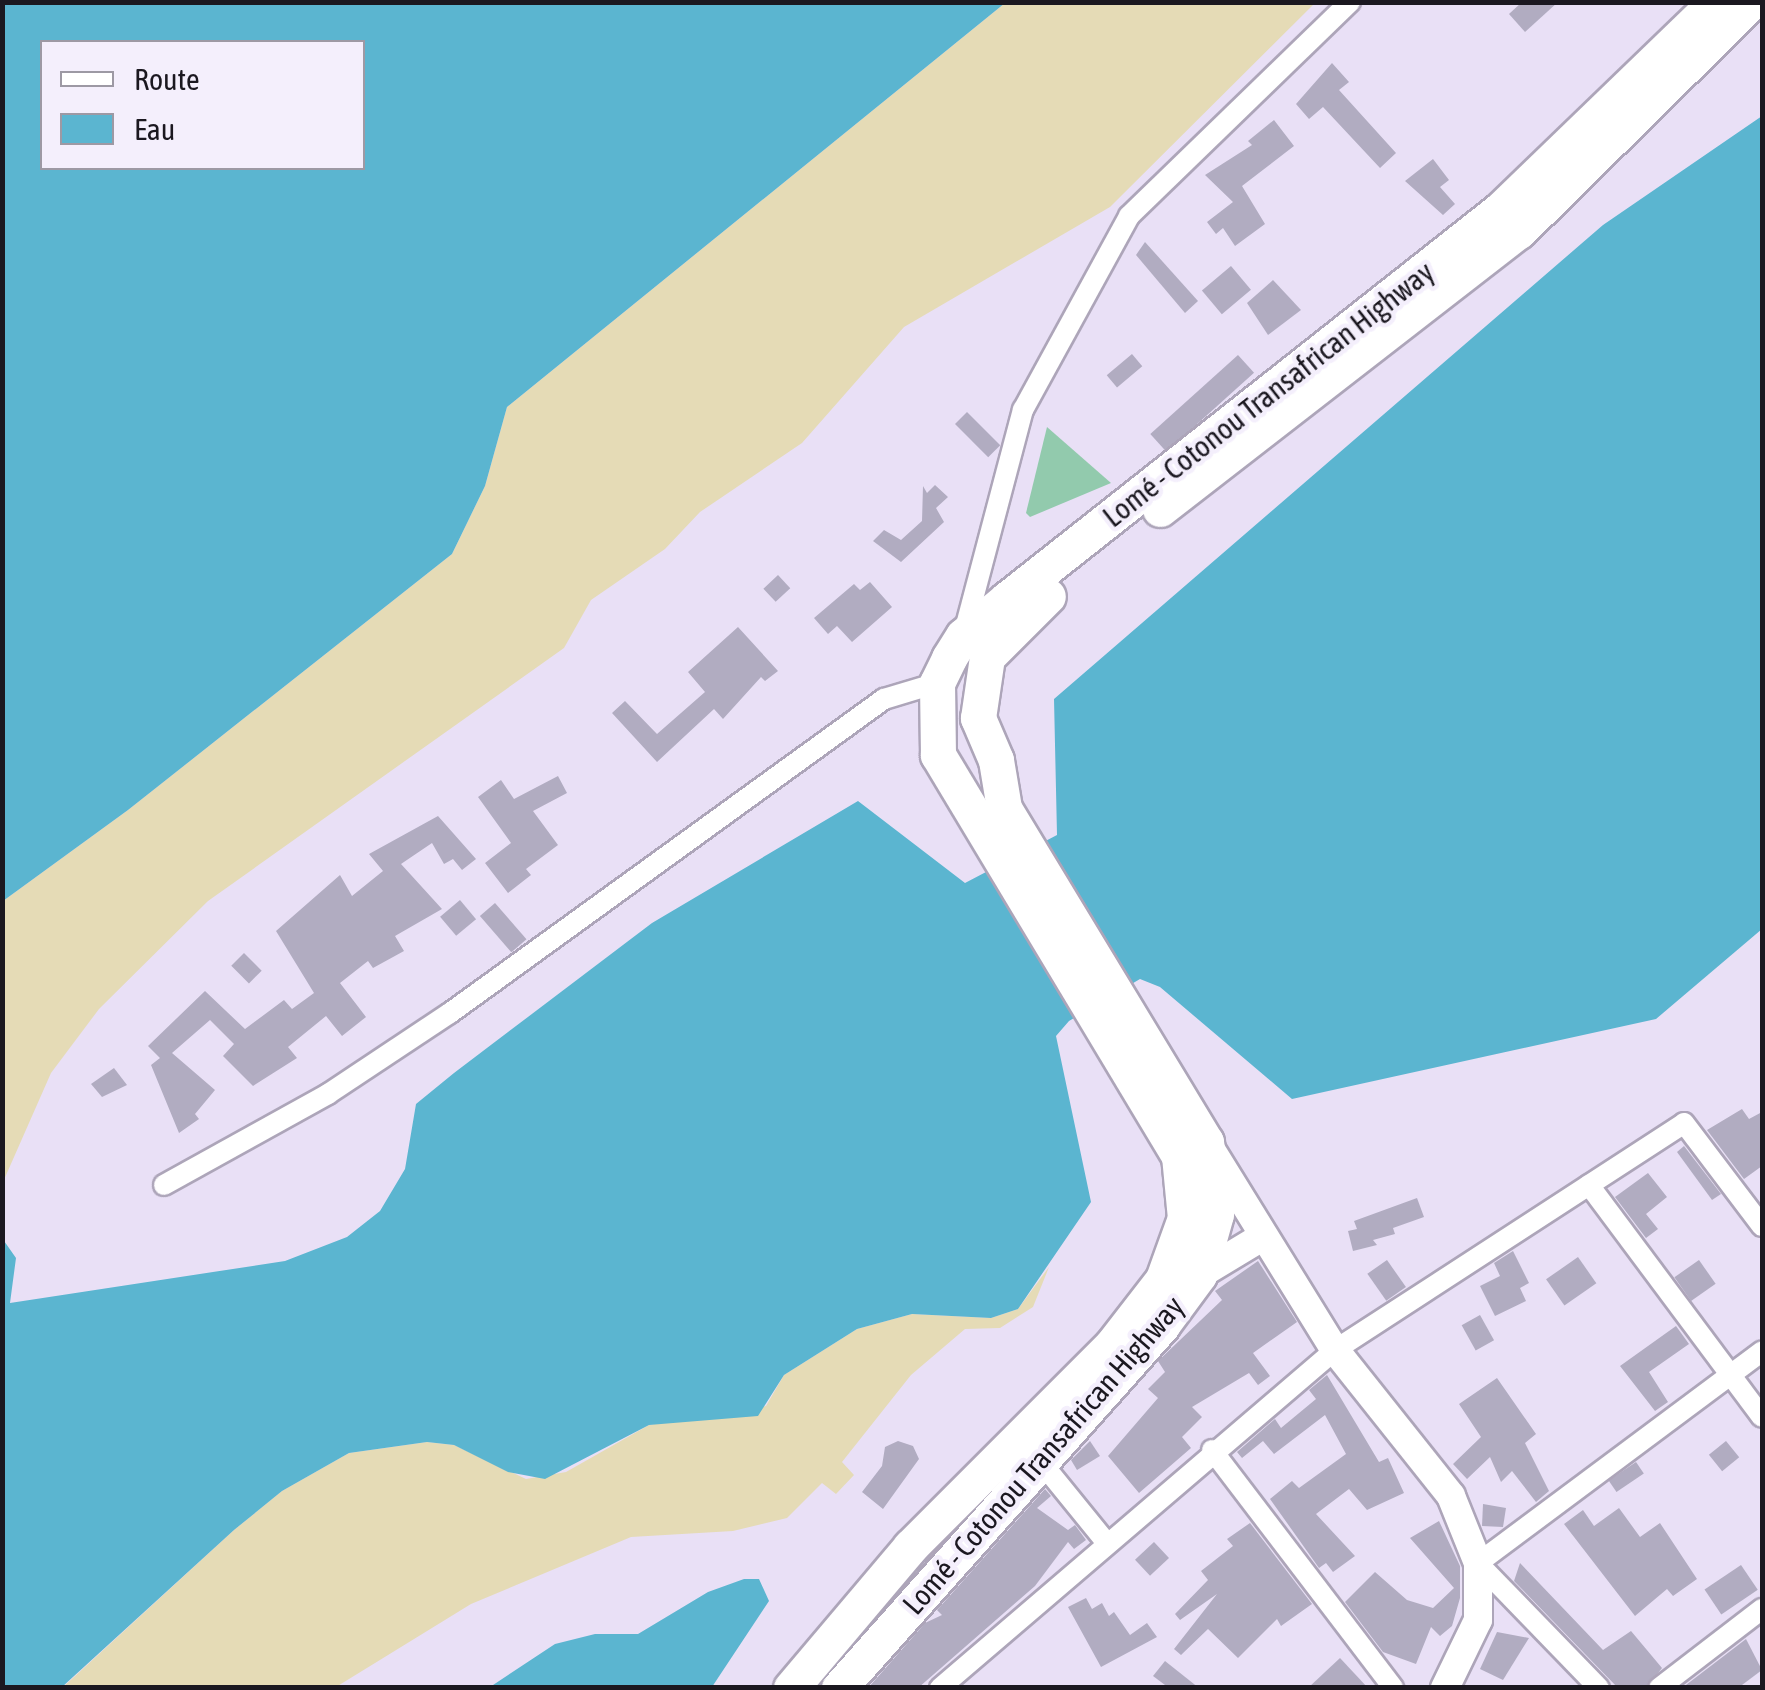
<!DOCTYPE html>
<meta charset="utf-8">
<style>
body{margin:0}
#map{position:relative;width:1765px;height:1690px;overflow:hidden;background:#e9e0f6;font-family:"Asap Condensed",sans-serif}
div>[style]{position:absolute}
[style*='--x']{left:calc(var(--x)*1px);top:calc(var(--y)*1px);width:calc(var(--w)*1px);rotate:calc(var(--a)*1deg)}
.green>*{inset:0;background:#92caad}
.sand>*{inset:0;background:#e5dbb6}
.water>*{inset:0;background:#5bb5d0}
.building>*{inset:0;background:#b1acc1;transform-origin:0 0}
.roads{filter:drop-shadow(2px 0 #ada5b9) drop-shadow(-2px 0 #ada5b9) drop-shadow(0 2px #ada5b9) drop-shadow(0 -2px #ada5b9)}
.street>*{height:20px;margin:-10px;padding:0 10px;transform-origin:10px;border-radius:10px;background:#fff}
.secondary>*{height:28px;margin:-14px;padding:0 14px;transform-origin:14px;border-radius:14px;background:#fff}
.highway>*{height:35px;margin:-17.5px;padding:0 17.5px;transform-origin:17.5px;border-radius:17.5px;background:#fff}
span{translate:-50% -50%;white-space:nowrap;text-align:center;line-height:1.15;-webkit-text-stroke:9px #f4effc;paint-order:stroke}
.street-label{font-size:30px;color:#1b1820}
.frame{position:absolute;inset:0;border:5px solid #1b1820;pointer-events:none}
.legend{position:absolute;left:40px;top:40px;width:325px;height:130px;box-sizing:border-box;background:#f4effc;border:2px solid #9d99a4;margin:0;padding:12px 18px;list-style:none;font-size:30px;color:#1b1820}
.legend li{display:flex;align-items:center;gap:20px;height:50px}
.legend b{width:50px;border:2px solid #9d99a4}
</style>
<div id="map">
<div class="green">
<i style="clip-path:polygon(1047px 427px,1111px 483px,1030px 517px,1026px 513px)"></i>
</div>
<div class="sand">
<i style="clip-path:polygon(1005px 3px,1315px 3px,1110px 207px,904px 327px,802px 443px,700px 512px,665px 549px,591px 600px,564px 648px,208px 901px,99px 1009px,51px 1073px,3px 1182px,3px 901px,128px 810px,452px 554px,485px 486px,507px 407px)"></i>
<i style="clip-path:polygon(1049px 1267px,1033px 1307px,1000px 1328px,965px 1329px,911px 1375px,842px 1462px,854px 1475px,836px 1494px,822px 1483px,787px 1518px,733px 1531px,631px 1537px,471px 1604px,336px 1687px,62px 1688px,234px 1530px,282px 1491px,349px 1453px,427px 1442px,454px 1445px,526px 1479px,566px 1472px,649px 1425px,766px 1406px,784px 1375px,857px 1329px,912px 1314px,991px 1318px,1018px 1309px)"></i>
</div>
<div class="water">
<i style="clip-path:polygon(evenodd,3px 2px,1005px 2px,1005px 3px,507px 407px,485px 486px,452px 554px,128px 810px,3px 901px,3px 2px,42px 42px,362px 42px,362px 168px,42px 168px,42px 42px)"></i>
<i style="clip-path:polygon(1762px 116px,1762px 929px,1656px 1019px,1292px 1099px,1160px 987px,1140px 979px,1069px 1021px,1056px 1036px,1091px 1202px,1018px 1309px,991px 1318px,912px 1314px,857px 1329px,784px 1375px,758px 1416px,649px 1425px,545px 1479px,508px 1472px,454px 1445px,427px 1442px,349px 1453px,282px 1491px,234px 1530px,62px 1687px,3px 1687px,2px 1238px,16px 1258px,10px 1303px,285px 1261px,347px 1237px,380px 1211px,405px 1169px,416px 1104px,454px 1073px,652px 923px,858px 801px,965px 883px,1057px 835px,1054px 699px,1603px 225px)"></i>
<i style="clip-path:polygon(744px 1579px,759px 1579px,769px 1601px,712px 1687px,490px 1687px,555px 1644px,595px 1634px,638px 1634px,708px 1592px)"></i>
</div>
<div class="building">
<i style="clip-path:polygon(1522px 2px,1558px 2px,1525px 32px,1509px 14px)"></i>
<i style="clip-path:polygon(1332px 63px,1349px 82px,1339px 90px,1396px 153px,1380px 168px,1323px 107px,1309px 119px,1296px 104px)"></i>
<i style="clip-path:polygon(1274px 120px,1294px 146px,1242px 186px,1265px 224px,1235px 246px,1223px 228px,1216px 234px,1207px 222px,1233px 202px,1205px 175px,1252px 145px,1248px 141px)"></i>
<i style="clip-path:polygon(1433px 159px,1449px 180px,1440px 187px,1455px 204px,1443px 215px,1405px 181px)"></i>
<i style="clip-path:polygon(1145px 242px,1198px 301px,1185px 313px,1136px 255px)"></i>
<i style="left:1231px;top:266px;width:31px;height:38px;rotate:50deg"></i>
<i style="clip-path:polygon(1273px 280px,1301px 310px,1268px 335px,1247px 303px)"></i>
<i style="left:1132px;top:354px;width:16px;height:33px;rotate:50deg"></i>
<i style="left:1238px;top:355px;width:24px;height:118px;rotate:48deg"></i>
<i style="left:967px;top:412px;width:47px;height:17px;rotate:45deg"></i>
<i style="clip-path:polygon(935px 485px,948px 497px,936px 508px,944px 522px,901px 562px,873px 541px,884px 530px,901px 540px,922px 521px,923px 486px,927px 493px)"></i>
<i style="left:778px;top:575px;width:18px;height:20px;rotate:47deg"></i>
<i style="clip-path:polygon(870px 582px,892px 607px,852px 642px,837px 626px,828px 634px,814px 618px,854px 584px,860px 590px)"></i>
<i style="clip-path:polygon(738px 627px,778px 671px,765px 681px,761px 677px,723px 719px,714px 709px,657px 762px,612px 713px,625px 701px,657px 734px,705px 692px,688px 672px)"></i>
<i style="clip-path:polygon(558px 776px,567px 793px,533px 811px,558px 845px,526px 869px,531px 875px,508px 893px,485px 863px,511px 843px,478px 797px,501px 780px,514px 799px)"></i>
<i style="clip-path:polygon(438px 816px,476px 859px,462px 870px,453px 859px,444px 864px,432px 843px,401px 864px,442px 909px,395px 936px,404px 951px,373px 968px,368px 961px,340px 983px,366px 1017px,342px 1036px,326px 1016px,288px 1047px,297px 1058px,253px 1086px,223px 1056px,234px 1044px,210px 1020px,172px 1053px,215px 1090px,195px 1114px,199px 1119px,179px 1133px,151px 1065px,160px 1058px,148px 1046px,205px 991px,245px 1029px,284px 1000px,292px 1009px,314px 993px,276px 931px,340px 875px,352px 896px,383px 871px,369px 854px)"></i>
<i style="left:460px;top:900px;width:25px;height:26px;rotate:50deg"></i>
<i style="left:495px;top:903px;width:48px;height:20px;rotate:49deg"></i>
<i style="left:244px;top:953px;width:25px;height:18px;rotate:45deg"></i>
<i style="clip-path:polygon(114px 1068px,127px 1085px,102px 1097px,91px 1084px)"></i>
<i style="clip-path:polygon(1742px 1109px,1749px 1119px,1762px 1112px,1762px 1166px,1744px 1179px,1707px 1130px)"></i>
<i style="clip-path:polygon(1684px 1146px,1721px 1194px,1712px 1200px,1677px 1152px)"></i>
<i style="clip-path:polygon(1648px 1173px,1667px 1197px,1646px 1214px,1658px 1229px,1646px 1238px,1615px 1197px)"></i>
<i style="clip-path:polygon(1417px 1198px,1424px 1217px,1393px 1228px,1395px 1234px,1373px 1240px,1377px 1245px,1353px 1251px,1348px 1231px,1357px 1229px,1354px 1221px)"></i>
<i style="clip-path:polygon(1513px 1251px,1529px 1283px,1520px 1288px,1526px 1301px,1495px 1316px,1480px 1286px,1500px 1276px,1494px 1263px)"></i>
<i style="left:1578px;top:1257px;width:32px;height:39px;rotate:55deg"></i>
<i style="left:1387px;top:1260px;width:33px;height:24px;rotate:55deg"></i>
<i style="left:1699px;top:1260px;width:29px;height:30px;rotate:55deg"></i>
<i style="clip-path:polygon(1258px 1261px,1297px 1322px,1253px 1353px,1270px 1376px,1258px 1385px,1249px 1373px,1192px 1407px,1202px 1417px,1182px 1437px,1191px 1448px,1139px 1493px,1108px 1456px,1158px 1398px,1148px 1389px,1165px 1372px,1158px 1361px,1222px 1300px,1215px 1291px)"></i>
<i style="left:1480px;top:1315px;width:29px;height:21px;rotate:61deg"></i>
<i style="clip-path:polygon(1676px 1326px,1689px 1344px,1649px 1372px,1668px 1402px,1655px 1411px,1620px 1366px)"></i>
<i style="clip-path:polygon(1327px 1375px,1379px 1462px,1388px 1458px,1404px 1493px,1367px 1510px,1349px 1489px,1316px 1514px,1355px 1556px,1333px 1572px,1326px 1563px,1319px 1568px,1270px 1499px,1292px 1481px,1299px 1488px,1346px 1454px,1325px 1415px,1274px 1454px,1263px 1441px,1242px 1458px,1237px 1452px,1275px 1419px,1281px 1428px,1316px 1399px,1309px 1390px)"></i>
<i style="clip-path:polygon(1497px 1378px,1536px 1434px,1525px 1443px,1549px 1491px,1536px 1502px,1512px 1471px,1501px 1482px,1490px 1457px,1467px 1479px,1453px 1464px,1481px 1437px,1459px 1404px)"></i>
<i style="clip-path:polygon(898px 1441px,913px 1446px,919px 1459px,883px 1509px,862px 1492px,882px 1466px,885px 1447px)"></i>
<i style="clip-path:polygon(1090px 1441px,1100px 1456px,1077px 1470px,1071px 1460px)"></i>
<i style="left:1726px;top:1441px;width:21px;height:22px;rotate:51deg"></i>
<i style="left:1636px;top:1462px;width:14px;height:33px;rotate:56deg"></i>
<i style="clip-path:polygon(1045px 1489px,1051px 1496px,1037px 1508px,1068px 1530px,1075px 1525px,1086px 1540px,1074px 1549px,1068px 1542px,1035px 1586px,918px 1688px,868px 1688px,925px 1623px,942px 1615px,937px 1610px)"></i>
<i style="clip-path:polygon(1483px 1504px,1506px 1508px,1503px 1527px,1482px 1526px)"></i>
<i style="clip-path:polygon(1619px 1508px,1640px 1537px,1660px 1523px,1697px 1579px,1673px 1596px,1667px 1589px,1635px 1616px,1564px 1524px,1583px 1510px,1594px 1526px)"></i>
<i style="clip-path:polygon(1439px 1521px,1460px 1566px,1460px 1598px,1452px 1626px,1440px 1636px,1431px 1627px,1416px 1664px,1383px 1652px,1345px 1602px,1375px 1572px,1407px 1600px,1433px 1608px,1454px 1588px,1410px 1538px)"></i>
<i style="clip-path:polygon(1250px 1523px,1312px 1604px,1281px 1626px,1277px 1619px,1238px 1658px,1208px 1629px,1181px 1655px,1174px 1649px,1217px 1594px,1180px 1620px,1175px 1614px,1208px 1580px,1201px 1571px,1233px 1546px,1227px 1539px)"></i>
<i style="left:1154px;top:1542px;width:22px;height:26px;rotate:47deg"></i>
<i style="clip-path:polygon(1520px 1563px,1603px 1650px,1631px 1631px,1662px 1668px,1646px 1688px,1618px 1688px,1514px 1581px)"></i>
<i style="left:1741px;top:1565px;width:30px;height:44px;rotate:56deg"></i>
<i style="clip-path:polygon(1086px 1598px,1092px 1609px,1102px 1603px,1109px 1616px,1114px 1612px,1130px 1635px,1147px 1623px,1157px 1637px,1101px 1667px,1068px 1607px)"></i>
<i style="clip-path:polygon(1497px 1632px,1529px 1638px,1503px 1680px,1480px 1669px)"></i>
<i style="clip-path:polygon(1746px 1639px,1762px 1670px,1738px 1688px,1682px 1688px)"></i>
<i style="clip-path:polygon(1340px 1658px,1368px 1688px,1308px 1688px)"></i>
<i style="clip-path:polygon(1165px 1661px,1199px 1688px,1169px 1688px,1153px 1676px)"></i>
</div>
<div class="roads">
<div class="street">
<i style="--x:965;--y:629;--w:227;--a:-75.2"></i>
<i style="--x:1023;--y:410;--w:221;--a:-61.3"></i>
<i style="--x:1129;--y:216;--w:308;--a:-44.1"></i>
<i style="--x:164;--y:1185;--w:188;--a:-29"></i>
<i style="--x:328;--y:1094;--w:146;--a:-33.6"></i>
<i style="--x:450;--y:1013;--w:536;--a:-35.89"></i>
<i style="--x:884;--y:699;--w:55;--a:-16.8"></i>
<i style="--x:1589;--y:1185;--w:289;--a:53.3"></i>
<i style="--x:1212;--y:1450;--w:299;--a:52.7"></i>
<i style="--x:1041;--y:1462;--w:103;--a:50.9"></i>
<i style="--x:940;--y:1688;--w:520;--a:-40.55"></i>
<i style="--x:1335;--y:1350;--w:416;--a:-33"></i>
<i style="--x:1684;--y:1123;--w:129;--a:52.9"></i>
<i style="--x:1599;--y:1688;--w:174;--a:-134.1"></i>
<i style="--x:1478;--y:1563;--w:354;--a:-36.7"></i>
<i style="--x:1659;--y:1688;--w:130;--a:-37.5"></i>
</div>
<div class="secondary">
<i style="--x:1210;--y:1148;--w:238;--a:58.3"></i>
<i style="--x:1335;--y:1350;--w:186;--a:51.5"></i>
<i style="--x:1451;--y:1496;--w:72;--a:68.1"></i>
<i style="--x:1478;--y:1563;--w:57;--a:90"></i>
<i style="--x:1478;--y:1620;--w:76;--a:115.9"></i>
<i style="--x:1199;--y:1275;--w:74;--a:-31.1"></i>
</div>
<div class="highway">
<i style="--x:1160;--y:509;--w:454;--a:-37.8"></i>
<i style="--x:1519;--y:231;--w:326;--a:-44.6"></i>
<i style="--x:791;--y:1688;--w:185;--a:-49.8"></i>
<i style="--x:910;--y:1547;--w:286;--a:-45"></i>
<i style="--x:1112;--y:1345;--w:83;--a:-52.3"></i>
<i style="--x:1163;--y:1279;--w:65;--a:-70.2"></i>
<i style="--x:1185;--y:1218;--w:62;--a:-95.5"></i>
<i style="--x:1179;--y:1156;--w:468;--a:-121"></i>
<i style="--x:938;--y:755;--w:72;--a:-90.8"></i>
<i style="--x:937;--y:683;--w:28;--a:-64"></i>
<i style="--x:949;--y:658;--w:26;--a:-58"></i>
<i style="--x:963;--y:636;--w:57;--a:-40.1"></i>
<i style="--x:1007;--y:599;--w:629;--a:-38.29"></i>
<i style="--x:1501;--y:209;--w:298;--a:-44"></i>
<i style="--x:839;--y:1688;--w:486;--a:-48.3"></i>
<i style="--x:1162;--y:1325;--w:62;--a:-53.5"></i>
<i style="--x:1199;--y:1275;--w:63;--a:-74.4"></i>
<i style="--x:1216;--y:1214;--w:73;--a:-97.9"></i>
<i style="--x:1206;--y:1142;--w:390;--a:-121.2"></i>
<i style="--x:1004;--y:808;--w:49;--a:-99.5"></i>
<i style="--x:996;--y:760;--w:46;--a:-113.2"></i>
<i style="--x:978;--y:718;--w:62;--a:-81.6"></i>
<i style="--x:987;--y:657;--w:86;--a:-45"></i>
</div>
</div>
<div class="street-label">
<span style="left:1268px;top:394px;rotate:-38deg">Lomé - Cotonou Transafrican Highway</span>
<span style="left:1043px;top:1455px;rotate:-49deg">Lomé - Cotonou Transafrican Highway</span>
</div>
<div class="frame"></div>
<ul class="legend">
<li><b style="height:12px;background:#fff"></b>Route</li>
<li><b style="height:28px;background:#5bb5d0"></b>Eau</li>
</ul>
</div>
